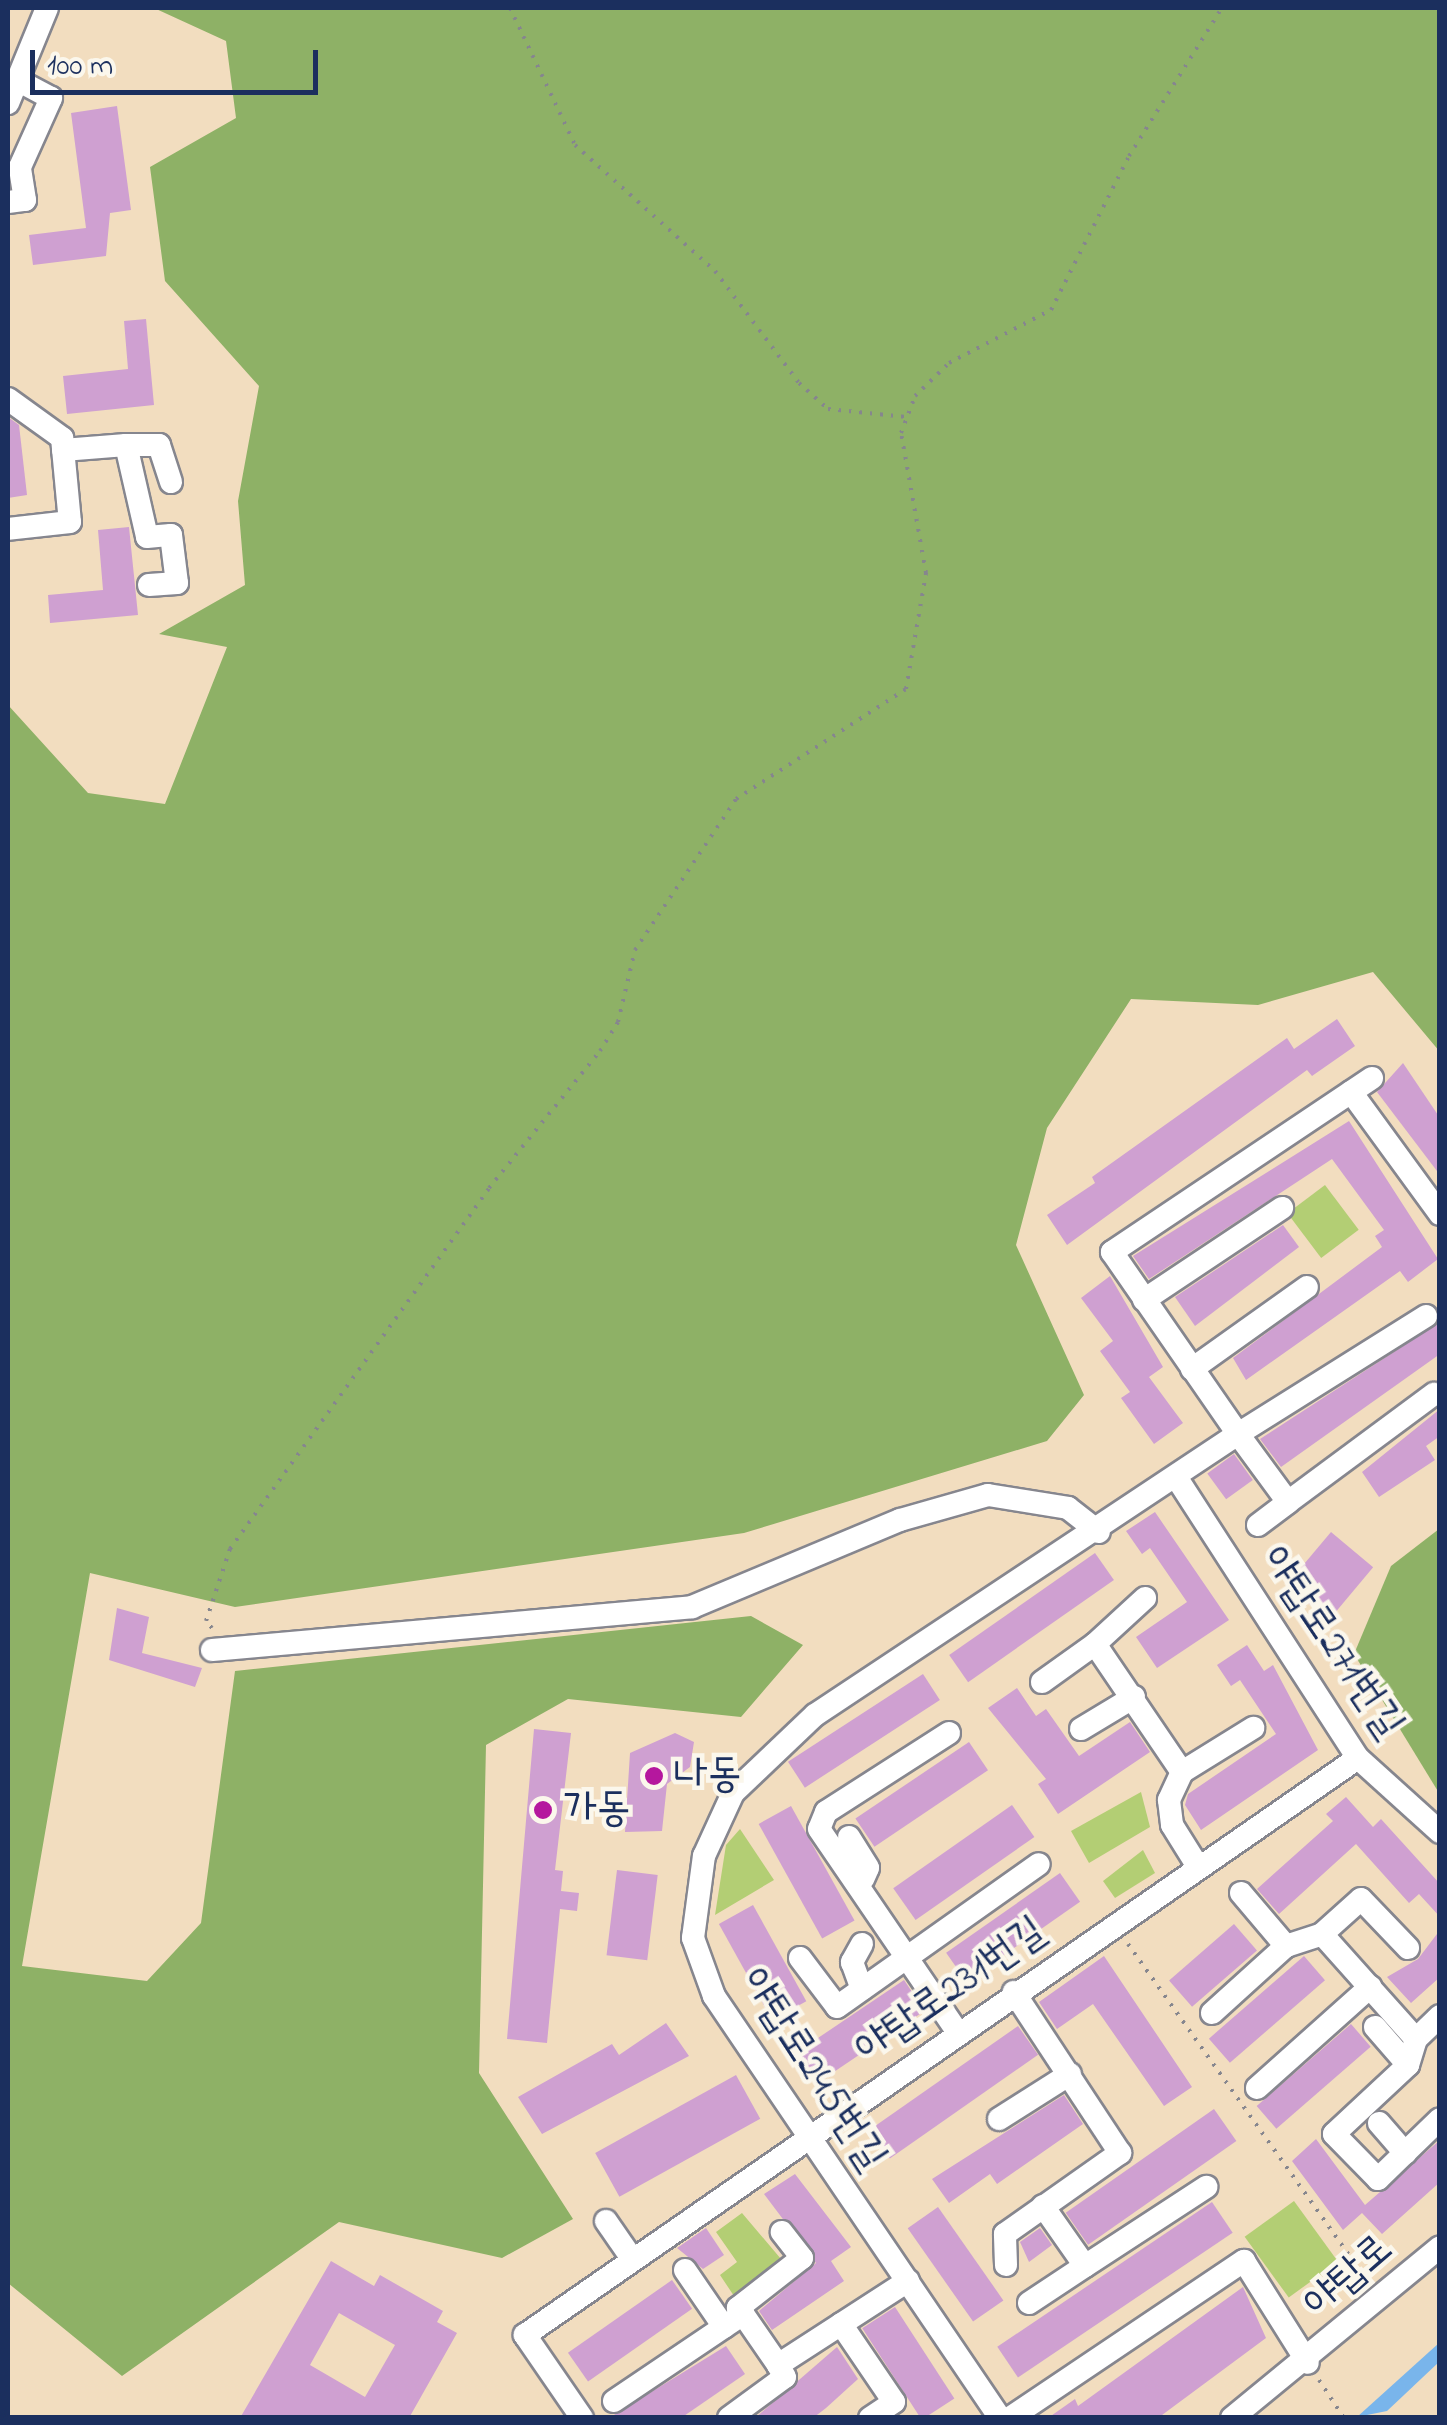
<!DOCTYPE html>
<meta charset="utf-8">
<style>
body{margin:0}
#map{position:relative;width:1447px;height:2425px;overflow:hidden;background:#f2ddbf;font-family:"Indie Flower","Poor Story",sans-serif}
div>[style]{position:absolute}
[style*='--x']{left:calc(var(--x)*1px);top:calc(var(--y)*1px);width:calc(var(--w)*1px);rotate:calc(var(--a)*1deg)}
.green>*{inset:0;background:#b3ce74;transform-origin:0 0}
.forest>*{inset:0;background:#8eb166}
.water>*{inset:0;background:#79b5eb}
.building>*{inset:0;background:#cfa0d1;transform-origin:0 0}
.path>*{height:4px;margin-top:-2px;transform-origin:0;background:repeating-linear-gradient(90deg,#86868e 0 2.5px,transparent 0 10.5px)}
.roads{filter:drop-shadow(2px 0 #86868e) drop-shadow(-2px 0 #86868e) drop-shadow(0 2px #86868e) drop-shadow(0 -2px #86868e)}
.minor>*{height:22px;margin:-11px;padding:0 11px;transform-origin:11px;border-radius:11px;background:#fff}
.dots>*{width:28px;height:28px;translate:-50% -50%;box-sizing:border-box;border:5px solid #fbf7ec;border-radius:50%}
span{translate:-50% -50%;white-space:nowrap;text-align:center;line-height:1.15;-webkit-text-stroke:9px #fbf7ec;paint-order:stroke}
.street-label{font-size:42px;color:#1b2f5e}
.poi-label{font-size:42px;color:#1b2f5e}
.left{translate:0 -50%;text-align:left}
.frame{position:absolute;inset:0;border:10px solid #1b2f5e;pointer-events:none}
.scale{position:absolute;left:30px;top:50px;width:288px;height:45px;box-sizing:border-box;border:5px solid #1b2f5e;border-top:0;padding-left:12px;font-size:30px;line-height:35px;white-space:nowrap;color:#1b2f5e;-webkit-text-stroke:8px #fbf7ec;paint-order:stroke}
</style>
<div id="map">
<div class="green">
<i style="left:1325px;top:1185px;width:56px;height:47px;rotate:53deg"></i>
<i style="clip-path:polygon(1141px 1792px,1150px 1827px,1089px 1863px,1071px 1831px)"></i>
<i style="clip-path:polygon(740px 1829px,774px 1880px,715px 1915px,726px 1845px)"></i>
<i style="clip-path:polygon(1143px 1850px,1155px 1873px,1115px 1898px,1103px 1881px)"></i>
<i style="left:1294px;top:2201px;width:75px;height:61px;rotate:54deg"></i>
<i style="clip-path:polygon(742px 2213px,781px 2259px,734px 2296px,720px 2275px,737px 2262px,716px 2232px)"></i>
</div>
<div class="forest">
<i style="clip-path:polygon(154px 8px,1439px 8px,1440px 1052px,1373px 972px,1258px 1005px,1131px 999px,1047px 1128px,1016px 1245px,1084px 1395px,1047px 1441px,744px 1533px,235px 1607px,90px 1573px,22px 1966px,147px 1981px,201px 1923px,235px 1671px,751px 1616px,803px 1645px,741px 1717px,568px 1699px,486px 1745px,479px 2073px,573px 2219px,502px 2258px,339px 2222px,122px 2376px,8px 2283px,8px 705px,88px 793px,165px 804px,227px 647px,159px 634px,245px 585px,238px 501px,259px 386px,165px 281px,150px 167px,236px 118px,226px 41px)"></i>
<i style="clip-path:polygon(1439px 1529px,1439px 1793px,1354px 1654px,1391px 1566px)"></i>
</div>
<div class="water">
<i style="clip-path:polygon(1439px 2343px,1439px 2362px,1387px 2411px,1357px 2417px)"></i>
</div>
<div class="building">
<i style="clip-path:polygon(117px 106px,131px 210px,110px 213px,106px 256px,33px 265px,29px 235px,86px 228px,71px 113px)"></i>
<i style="clip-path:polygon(146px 319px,154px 405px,67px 414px,63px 376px,128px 369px,124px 321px)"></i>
<i style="clip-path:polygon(8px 417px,19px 425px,27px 495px,8px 498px)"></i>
<i style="clip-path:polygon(129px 527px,138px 615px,50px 623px,48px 595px,103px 590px,98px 530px)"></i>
<i style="clip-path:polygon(1337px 1019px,1355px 1046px,1312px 1076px,1307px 1070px,1067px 1245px,1047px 1215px,1095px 1183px,1092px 1177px,1287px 1038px,1294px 1049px)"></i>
<i style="clip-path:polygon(1403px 1063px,1440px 1118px,1440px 1175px,1377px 1092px)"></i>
<i style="clip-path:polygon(1349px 1121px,1438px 1259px,1408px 1282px,1400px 1271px,1246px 1380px,1233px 1358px,1382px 1247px,1375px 1236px,1384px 1230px,1332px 1159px,1149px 1279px,1133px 1256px)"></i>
<i style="clip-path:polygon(1283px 1225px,1299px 1247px,1195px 1326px,1175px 1297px)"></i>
<i style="clip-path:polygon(1110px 1276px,1163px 1367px,1149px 1377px,1183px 1423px,1154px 1444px,1121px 1398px,1130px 1392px,1100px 1351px,1113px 1341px,1081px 1298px)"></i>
<i style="clip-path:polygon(1440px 1322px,1440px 1354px,1281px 1467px,1260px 1439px)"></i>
<i style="clip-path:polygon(1440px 1409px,1440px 1436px,1426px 1446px,1435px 1460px,1379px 1497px,1362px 1472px)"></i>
<i style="left:1234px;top:1454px;width:32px;height:33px;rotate:54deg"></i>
<i style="clip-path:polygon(1155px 1512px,1229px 1620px,1157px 1668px,1136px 1637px,1187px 1602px,1150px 1548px,1142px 1554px,1126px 1531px)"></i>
<i style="left:1331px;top:1532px;width:55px;height:69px;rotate:40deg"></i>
<i style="left:1095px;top:1553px;width:33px;height:178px;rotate:55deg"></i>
<i style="clip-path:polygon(117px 1608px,149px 1617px,142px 1653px,202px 1668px,195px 1687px,109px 1660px)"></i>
<i style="clip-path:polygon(1247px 1645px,1264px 1671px,1273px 1665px,1318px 1750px,1201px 1830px,1185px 1805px,1188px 1794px,1276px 1734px,1240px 1680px,1231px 1686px,1217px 1665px)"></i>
<i style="left:923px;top:1674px;width:31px;height:161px;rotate:57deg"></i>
<i style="clip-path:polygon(1017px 1688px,1036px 1716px,1046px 1709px,1079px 1756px,1130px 1722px,1150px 1752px,1058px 1814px,1038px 1784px,1046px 1779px,988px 1708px)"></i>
<i style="clip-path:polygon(534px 1729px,571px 1733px,555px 1870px,563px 1871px,561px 1891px,579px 1893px,577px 1911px,560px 1909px,547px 2043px,507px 2039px)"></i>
<i style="clip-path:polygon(675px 1733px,694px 1742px,690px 1767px,667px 1784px,662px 1831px,625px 1832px,630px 1753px)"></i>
<i style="left:969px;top:1742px;width:34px;height:137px;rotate:56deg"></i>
<i style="clip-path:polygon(1346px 1797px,1373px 1827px,1381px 1819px,1440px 1884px,1440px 1917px,1419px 1894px,1409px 1903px,1356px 1844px,1279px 1914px,1257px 1889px,1333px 1821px,1326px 1814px)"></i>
<i style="left:1012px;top:1805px;width:39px;height:145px;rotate:55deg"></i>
<i style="left:791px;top:1806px;width:131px;height:37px;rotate:61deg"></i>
<i style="left:617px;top:1870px;width:41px;height:86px;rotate:7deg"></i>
<i style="left:1060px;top:1873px;width:35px;height:139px;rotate:55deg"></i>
<i style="left:753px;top:1905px;width:110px;height:39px;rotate:61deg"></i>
<i style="left:1234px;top:1924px;width:35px;height:86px;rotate:49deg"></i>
<i style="clip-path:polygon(1440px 1930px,1440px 1977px,1411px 2003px,1387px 1977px,1418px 1959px)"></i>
<i style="clip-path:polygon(1104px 1956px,1192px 2087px,1164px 2106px,1093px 2004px,1057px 2029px,1039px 2002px)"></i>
<i style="left:1304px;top:1956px;width:32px;height:126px;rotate:49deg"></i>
<i style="left:904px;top:1980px;width:37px;height:132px;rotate:56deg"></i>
<i style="clip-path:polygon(666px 2023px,689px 2056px,542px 2134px,518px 2097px,612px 2044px,619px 2055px)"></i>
<i style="left:1351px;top:2024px;width:30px;height:125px;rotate:49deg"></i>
<i style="left:1018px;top:2026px;width:35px;height:181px;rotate:55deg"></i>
<i style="left:736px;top:2075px;width:50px;height:161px;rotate:61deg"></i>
<i style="clip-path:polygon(1064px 2095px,1083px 2124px,997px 2184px,990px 2174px,949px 2203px,932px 2179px)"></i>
<i style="left:1214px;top:2109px;width:39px;height:181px;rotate:55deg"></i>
<i style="clip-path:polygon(1316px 2139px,1365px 2205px,1440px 2140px,1440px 2182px,1382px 2234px,1362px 2213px,1343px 2230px,1292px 2161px)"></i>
<i style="clip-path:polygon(795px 2174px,851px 2247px,831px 2261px,844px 2281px,772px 2330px,759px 2311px,816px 2263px,764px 2194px)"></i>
<i style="left:1212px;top:2202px;width:37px;height:259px;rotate:56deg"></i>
<i style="left:938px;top:2207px;width:114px;height:37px;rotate:55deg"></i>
<i style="clip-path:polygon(706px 2228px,724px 2255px,703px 2269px,677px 2248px)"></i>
<i style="clip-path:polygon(1040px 2228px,1052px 2245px,1029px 2262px,1020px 2242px)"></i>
<i style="clip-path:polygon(evenodd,331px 2261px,374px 2286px,380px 2275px,443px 2311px,437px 2322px,457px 2333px,409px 2418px,240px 2418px,331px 2261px,339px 2313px,395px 2345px,365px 2397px,310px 2365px,339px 2313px)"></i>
<i style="left:672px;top:2280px;width:35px;height:127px;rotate:55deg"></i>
<i style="clip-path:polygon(1243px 2287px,1266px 2338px,1158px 2418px,1048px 2418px,1075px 2399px,1078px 2406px)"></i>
<i style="left:895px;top:2307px;width:109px;height:39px;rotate:57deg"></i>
<i style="clip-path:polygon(726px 2346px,745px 2374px,681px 2418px,609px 2418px)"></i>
<i style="clip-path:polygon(837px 2347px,858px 2379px,826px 2408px,813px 2418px,755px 2418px)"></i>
</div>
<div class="path">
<i style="--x:510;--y:8;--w:152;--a:64.6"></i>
<i style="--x:575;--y:145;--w:188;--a:42"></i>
<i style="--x:715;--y:271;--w:140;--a:53.1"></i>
<i style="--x:799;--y:383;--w:39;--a:42"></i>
<i style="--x:828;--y:409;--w:79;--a:5.8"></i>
<i style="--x:212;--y:1628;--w:9;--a:-131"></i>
<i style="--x:206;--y:1621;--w:76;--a:-71.6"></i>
<i style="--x:230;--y:1549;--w:444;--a:-54.3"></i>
<i style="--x:489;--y:1188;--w:176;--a:-51"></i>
<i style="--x:600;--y:1051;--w:34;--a:-58"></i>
<i style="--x:618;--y:1022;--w:74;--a:-76.7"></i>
<i style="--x:635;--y:950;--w:182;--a:-56.2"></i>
<i style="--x:736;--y:799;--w:202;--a:-32.9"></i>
<i style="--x:906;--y:689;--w:118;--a:-80.2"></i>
<i style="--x:926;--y:573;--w:142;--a:-100.1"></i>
<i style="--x:901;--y:433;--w:40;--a:-69"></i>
<i style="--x:915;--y:396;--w:47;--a:-44.1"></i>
<i style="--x:949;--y:363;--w:115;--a:-27.5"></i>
<i style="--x:1051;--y:310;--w:173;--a:-63.1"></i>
<i style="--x:1129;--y:156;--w:175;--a:-57.9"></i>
<i style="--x:1128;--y:1944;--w:416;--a:54.6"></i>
<i style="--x:1319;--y:2380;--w:45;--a:56.7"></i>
</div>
<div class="roads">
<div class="minor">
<i style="--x:8;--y:103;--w:103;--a:-67.7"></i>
<i style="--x:8;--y:202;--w:17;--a:-7"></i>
<i style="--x:25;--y:200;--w:33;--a:-99"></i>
<i style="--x:20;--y:167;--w:76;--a:-65.8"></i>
<i style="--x:51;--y:98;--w:38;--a:-152"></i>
<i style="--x:8;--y:399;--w:67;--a:35.8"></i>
<i style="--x:62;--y:438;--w:84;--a:84.6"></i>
<i style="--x:70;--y:522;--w:62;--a:173.6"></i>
<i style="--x:126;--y:445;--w:33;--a:0"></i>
<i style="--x:159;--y:445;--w:39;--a:72"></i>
<i style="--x:63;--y:450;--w:63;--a:-4.5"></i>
<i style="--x:126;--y:445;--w:94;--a:77.1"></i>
<i style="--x:147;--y:537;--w:24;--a:-5"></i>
<i style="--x:171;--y:535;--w:48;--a:82.9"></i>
<i style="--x:177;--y:583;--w:28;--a:176"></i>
<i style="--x:1372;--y:1078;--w:313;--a:146.2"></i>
<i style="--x:1112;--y:1252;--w:221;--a:55.3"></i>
<i style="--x:1238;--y:1434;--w:222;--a:-32.1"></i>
<i style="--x:1351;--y:1092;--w:151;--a:53.9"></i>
<i style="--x:1144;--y:1300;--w:166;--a:-33.7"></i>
<i style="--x:1192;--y:1369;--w:141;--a:-35.5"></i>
<i style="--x:1178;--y:1480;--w:331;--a:57.1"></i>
<i style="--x:1358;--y:1758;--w:110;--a:42.1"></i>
<i style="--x:1258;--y:1525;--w:38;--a:-37"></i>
<i style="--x:1095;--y:1644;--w:68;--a:-42.6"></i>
<i style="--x:212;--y:1650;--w:482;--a:-5.1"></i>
<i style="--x:692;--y:1607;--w:225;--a:-22.7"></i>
<i style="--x:900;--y:1520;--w:91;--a:-15.9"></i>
<i style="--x:988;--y:1495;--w:81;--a:9.2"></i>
<i style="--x:1068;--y:1508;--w:39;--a:38"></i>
<i style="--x:1042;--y:1682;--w:65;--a:-35.6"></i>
<i style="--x:1095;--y:1644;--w:155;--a:55.8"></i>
<i style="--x:1182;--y:1772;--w:31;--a:115"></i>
<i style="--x:1169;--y:1800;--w:25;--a:83"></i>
<i style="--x:1172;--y:1825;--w:47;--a:58"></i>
<i style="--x:1081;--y:1729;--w:62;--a:-31.1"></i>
<i style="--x:949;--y:1733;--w:146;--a:147.3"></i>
<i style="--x:826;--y:1812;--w:18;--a:112"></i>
<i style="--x:819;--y:1829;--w:245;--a:55.7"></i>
<i style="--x:1182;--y:1772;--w:84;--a:-31.8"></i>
<i style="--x:849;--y:1837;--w:36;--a:58"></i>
<i style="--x:868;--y:1868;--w:12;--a:114"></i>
<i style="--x:1241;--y:1893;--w:70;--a:49.7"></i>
<i style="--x:1286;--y:1946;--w:38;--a:-18"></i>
<i style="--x:1322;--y:1934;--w:141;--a:48.2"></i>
<i style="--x:1322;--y:1934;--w:52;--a:-41.9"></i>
<i style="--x:1361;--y:1899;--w:68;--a:46.2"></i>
<i style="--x:862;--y:1944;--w:21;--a:119"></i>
<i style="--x:852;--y:1962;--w:29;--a:70"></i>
<i style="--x:800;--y:1958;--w:61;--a:52.9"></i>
<i style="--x:837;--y:2007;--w:247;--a:-35.3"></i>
<i style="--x:1212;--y:2013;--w:100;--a:-42.2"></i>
<i style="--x:1440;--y:2016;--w:33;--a:136"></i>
<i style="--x:1416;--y:2039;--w:27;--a:107"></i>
<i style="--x:1408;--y:2065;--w:101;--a:137"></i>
<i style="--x:1334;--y:2134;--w:63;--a:45.6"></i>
<i style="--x:1378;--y:2179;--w:86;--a:-44.1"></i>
<i style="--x:1375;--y:2027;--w:50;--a:49"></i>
<i style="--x:1257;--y:2088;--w:152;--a:-41.8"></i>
<i style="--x:999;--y:2119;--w:84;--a:-32.4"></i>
<i style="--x:1379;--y:2123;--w:40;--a:49"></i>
<i style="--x:1043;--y:2206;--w:73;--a:55"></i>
<i style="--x:1085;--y:2266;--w:145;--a:-33.1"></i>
<i style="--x:606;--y:2221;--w:47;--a:55.3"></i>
<i style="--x:1006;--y:2265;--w:31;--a:-92"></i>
<i style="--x:1005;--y:2234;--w:141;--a:-35.2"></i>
<i style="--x:1120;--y:2153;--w:193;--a:-123.4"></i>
<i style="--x:685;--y:2270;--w:69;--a:55.6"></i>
<i style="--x:1029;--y:2303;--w:67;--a:-33.5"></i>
<i style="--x:743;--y:2314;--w:8;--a:-130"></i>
<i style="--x:738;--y:2308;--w:81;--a:-38"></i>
<i style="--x:802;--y:2258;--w:33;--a:-128"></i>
<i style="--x:841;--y:2324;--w:94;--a:55.8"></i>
<i style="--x:894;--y:2402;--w:29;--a:146"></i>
<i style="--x:614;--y:2401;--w:156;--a:-34"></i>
<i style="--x:743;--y:2314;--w:62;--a:55.5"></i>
<i style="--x:778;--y:2365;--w:155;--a:-32.9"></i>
<i style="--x:582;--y:2418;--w:101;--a:-124.5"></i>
<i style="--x:525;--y:2335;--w:1013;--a:-34.71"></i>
<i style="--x:729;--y:2418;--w:69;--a:-36.2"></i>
<i style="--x:785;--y:2377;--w:14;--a:-120"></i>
<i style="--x:1000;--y:2418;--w:510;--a:-124.13"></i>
<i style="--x:714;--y:1996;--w:62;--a:-109.9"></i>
<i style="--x:693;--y:1938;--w:83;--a:-82.4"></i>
<i style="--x:704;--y:1856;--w:69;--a:-65.3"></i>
<i style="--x:733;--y:1793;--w:113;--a:-43.6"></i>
<i style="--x:815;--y:1715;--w:508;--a:-33.6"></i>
<i style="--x:1238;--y:1434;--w:84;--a:53.7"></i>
<i style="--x:1288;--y:1502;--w:182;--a:-36.5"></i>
<i style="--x:1010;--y:2418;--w:282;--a:-33.9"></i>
<i style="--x:1244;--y:2261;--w:120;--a:57.9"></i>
<i style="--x:1232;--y:2418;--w:269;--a:-39.4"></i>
</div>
</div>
<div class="dots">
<i style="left:654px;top:1776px;background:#b5179e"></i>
<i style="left:543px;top:1810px;background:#b5179e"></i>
</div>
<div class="street-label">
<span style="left:1331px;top:1643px;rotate:56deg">야탑로271번길</span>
<span style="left:951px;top:1991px;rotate:-35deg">야탑로231번길</span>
<span style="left:812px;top:2070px;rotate:57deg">야탑로245번길</span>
<span style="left:1349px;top:2277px;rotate:-41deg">야탑로</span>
</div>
<div class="poi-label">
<span class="left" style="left:674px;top:1776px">나동</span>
<span class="left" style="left:563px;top:1810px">가동</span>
</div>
<div class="frame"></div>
<div class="scale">100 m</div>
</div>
